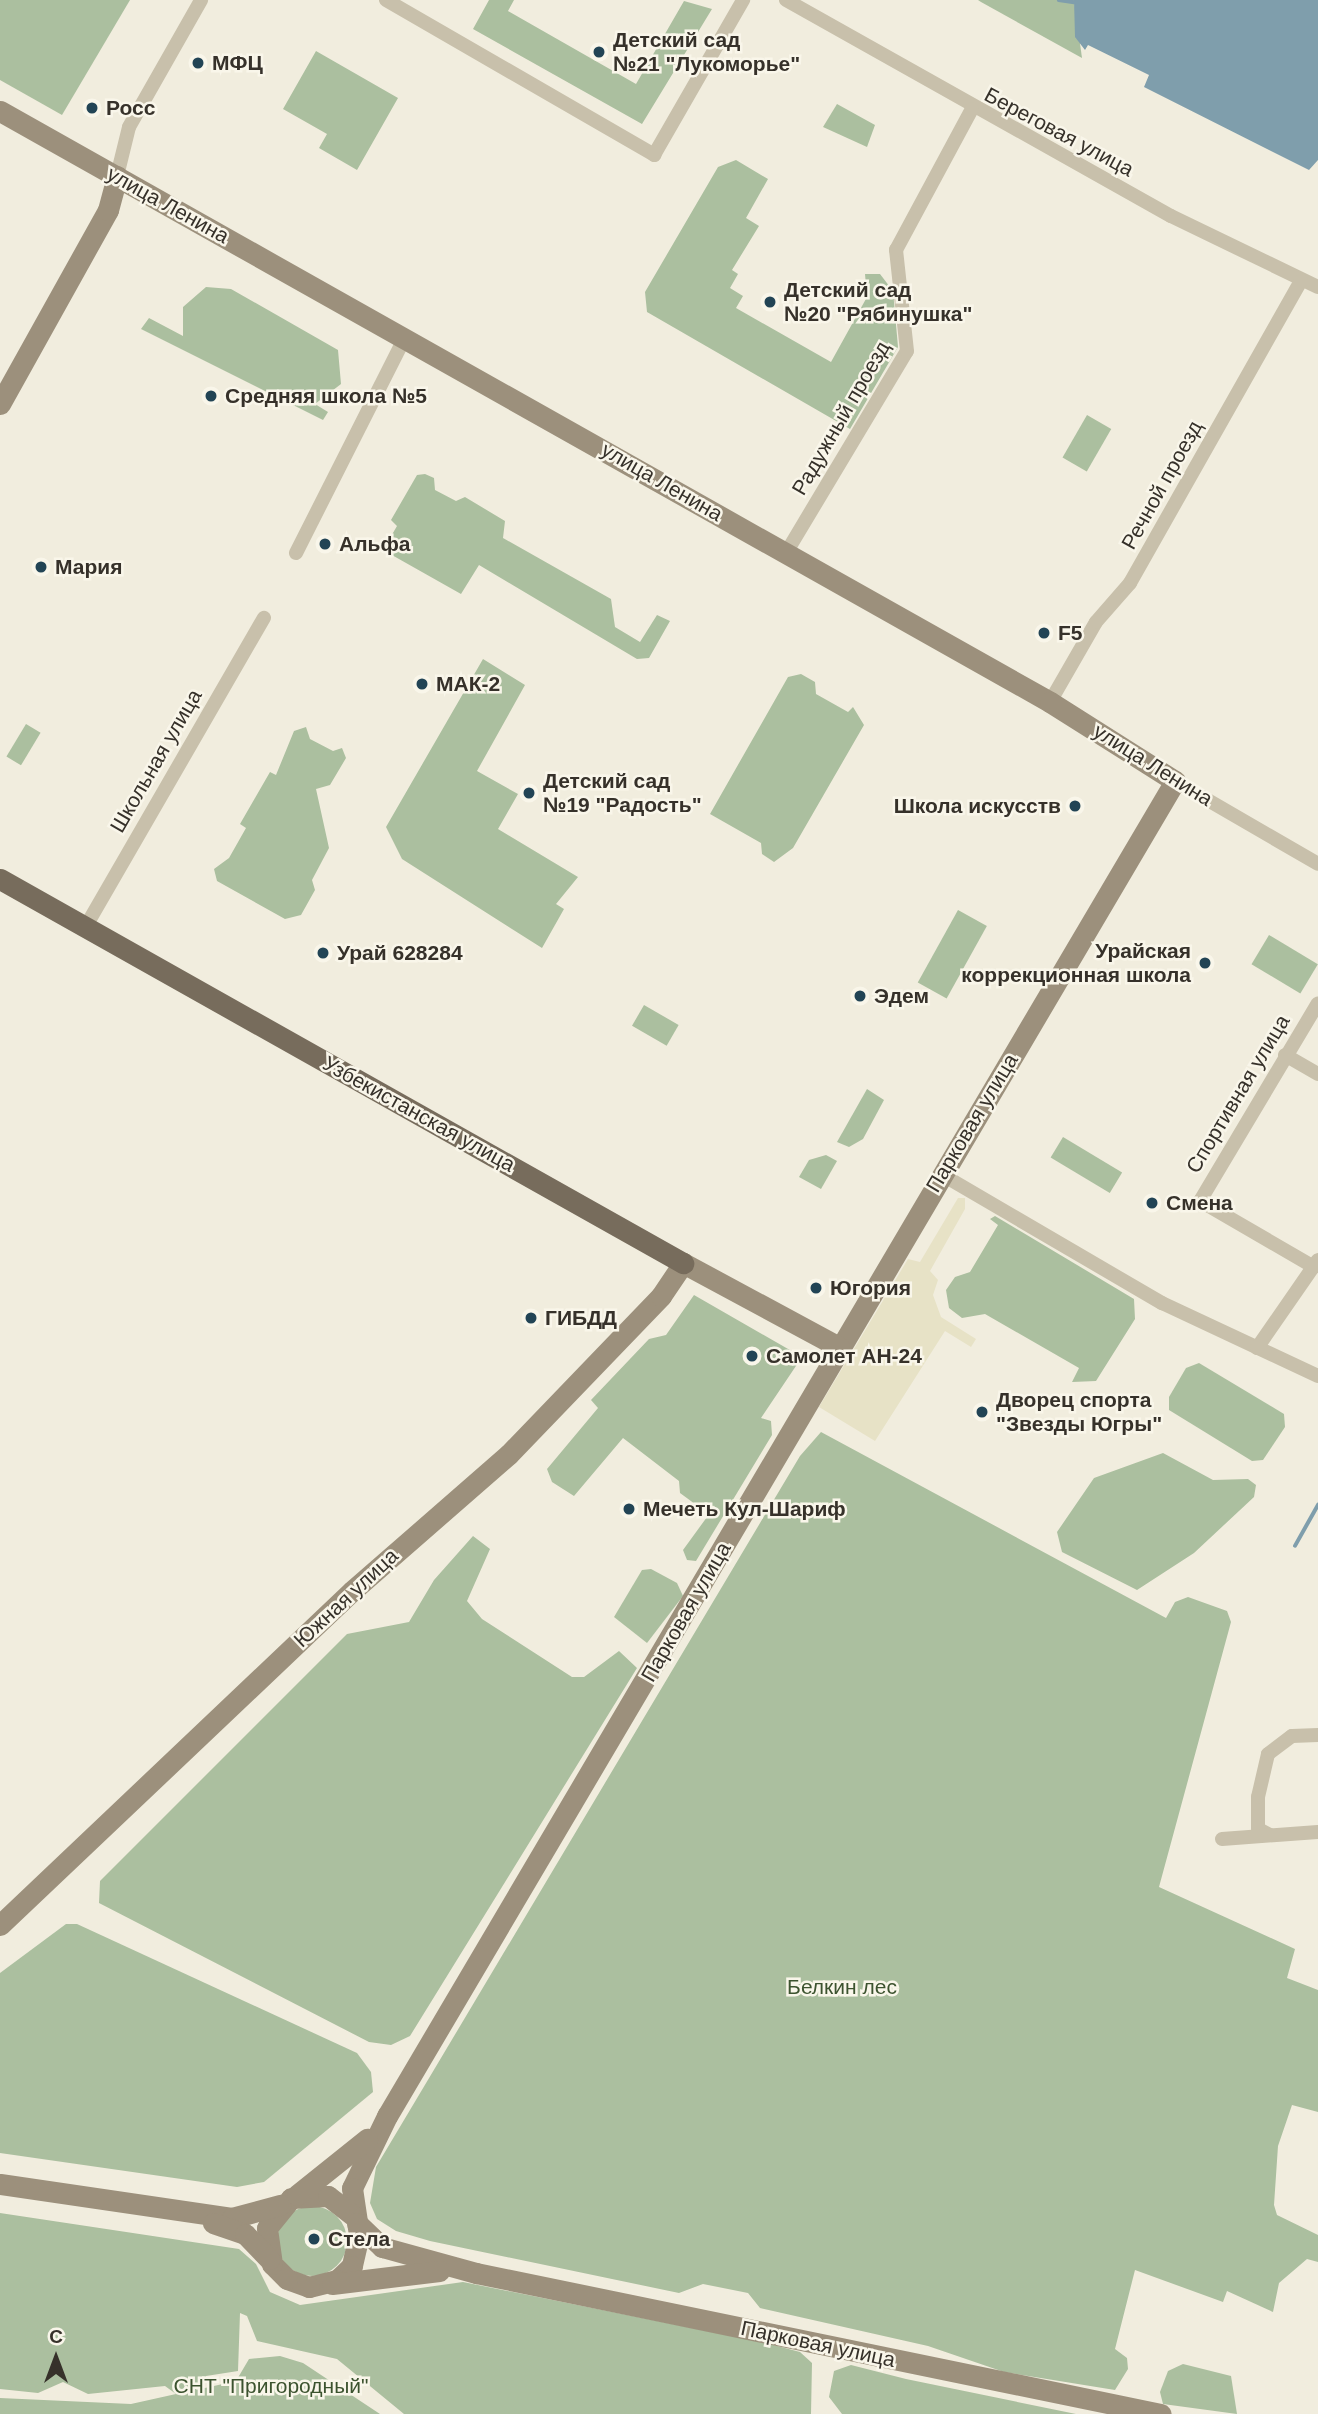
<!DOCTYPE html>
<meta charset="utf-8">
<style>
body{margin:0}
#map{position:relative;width:1318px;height:2414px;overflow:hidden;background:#f1edde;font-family:Helvetica,sans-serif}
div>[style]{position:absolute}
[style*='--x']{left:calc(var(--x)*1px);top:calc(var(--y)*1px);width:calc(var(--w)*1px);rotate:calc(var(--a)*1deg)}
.green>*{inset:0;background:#abbf9f;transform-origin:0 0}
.round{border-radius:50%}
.plaza>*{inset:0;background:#e7e2c6}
.water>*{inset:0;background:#7f9eac}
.stream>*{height:3.5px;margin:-1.75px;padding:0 1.75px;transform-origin:1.75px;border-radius:1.75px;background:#7f9eac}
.street>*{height:14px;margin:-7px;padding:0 7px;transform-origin:7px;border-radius:7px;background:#c8c0ab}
.secondary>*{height:21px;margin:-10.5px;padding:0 10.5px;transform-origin:10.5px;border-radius:10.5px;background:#9c907c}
.primary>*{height:21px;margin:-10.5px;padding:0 10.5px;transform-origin:10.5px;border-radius:10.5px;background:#776c5c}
.dots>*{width:19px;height:19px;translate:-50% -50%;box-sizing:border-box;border:4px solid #f9f6ea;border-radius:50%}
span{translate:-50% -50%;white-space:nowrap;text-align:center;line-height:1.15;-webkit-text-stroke:5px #f9f6ea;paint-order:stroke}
.poi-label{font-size:21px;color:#36312a;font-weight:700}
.left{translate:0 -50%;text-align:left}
.right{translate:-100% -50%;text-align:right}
.street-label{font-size:21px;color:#36312a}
.park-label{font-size:21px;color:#3c532f}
.north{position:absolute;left:21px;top:2323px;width:70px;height:70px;-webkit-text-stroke:5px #f9f6ea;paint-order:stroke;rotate:0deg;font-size:19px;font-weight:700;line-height:28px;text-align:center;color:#36312a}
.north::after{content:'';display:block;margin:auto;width:24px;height:32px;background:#36312a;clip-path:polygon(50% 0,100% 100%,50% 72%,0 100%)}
</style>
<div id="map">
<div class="green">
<i style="clip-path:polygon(0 0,130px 0,62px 115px,0 80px)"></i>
<i style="clip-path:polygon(489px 0,514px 0,508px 11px,636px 84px,684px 1px,712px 9px,642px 124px,473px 29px)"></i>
<i style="clip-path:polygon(978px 0,1074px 0,1082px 58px,981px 2px)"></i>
<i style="clip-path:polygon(316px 51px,398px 98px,357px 170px,319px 148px,327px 134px,283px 109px)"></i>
<i style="clip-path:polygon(837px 104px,875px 125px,867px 147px,823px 127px)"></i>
<i style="clip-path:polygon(736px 160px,768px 179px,746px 218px,759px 226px,732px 270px,738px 274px,730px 288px,743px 296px,736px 308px,831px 362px,867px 297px,865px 274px,880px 274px,893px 291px,898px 347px,850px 429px,647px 312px,645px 292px,718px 167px)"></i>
<i style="clip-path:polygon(206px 287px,231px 289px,338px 350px,341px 384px,315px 404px,328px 412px,323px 420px,141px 329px,149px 318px,183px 336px,183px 307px)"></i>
<i style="left:1087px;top:415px;width:28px;height:49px;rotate:30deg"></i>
<i style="clip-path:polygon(425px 474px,434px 478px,435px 490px,456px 501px,465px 497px,505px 521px,503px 538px,611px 599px,615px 627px,640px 642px,657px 615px,670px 621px,649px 658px,637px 659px,479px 565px,461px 594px,383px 550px,397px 526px,391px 520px,417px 475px)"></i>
<i style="clip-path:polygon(483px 659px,525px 685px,477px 771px,518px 794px,498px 829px,578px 877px,556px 904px,564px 909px,542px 948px,402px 859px,386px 827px)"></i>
<i style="clip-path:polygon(801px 674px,815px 682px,816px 694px,848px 712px,853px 707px,864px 725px,793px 848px,774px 862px,762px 854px,761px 843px,710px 814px,788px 677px)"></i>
<i style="left:26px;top:724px;width:17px;height:38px;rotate:31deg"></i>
<i style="clip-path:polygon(306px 727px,310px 739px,333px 751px,342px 748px,346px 758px,330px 785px,316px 789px,329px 848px,312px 880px,315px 890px,301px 915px,285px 919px,217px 881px,214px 869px,229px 858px,246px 828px,240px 824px,270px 772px,276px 775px,294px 731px)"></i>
<i style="left:958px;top:910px;width:33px;height:83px;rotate:29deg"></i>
<i style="left:1269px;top:935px;width:57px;height:34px;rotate:31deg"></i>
<i style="left:644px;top:1005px;width:40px;height:24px;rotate:30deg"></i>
<i style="clip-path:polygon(867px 1089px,884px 1100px,863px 1139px,849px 1147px,837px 1142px)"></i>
<i style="left:1063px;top:1137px;width:69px;height:24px;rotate:31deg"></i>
<i style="clip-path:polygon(826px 1155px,837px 1161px,821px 1189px,799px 1177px,809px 1160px)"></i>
<i style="clip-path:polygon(995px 1216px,1134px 1299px,1135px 1319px,1096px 1381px,1072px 1382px,1079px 1368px,985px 1314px,962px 1318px,949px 1308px,946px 1290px,955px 1277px,970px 1272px,998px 1225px,990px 1219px)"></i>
<i style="clip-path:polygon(694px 1295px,802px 1357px,761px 1418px,771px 1421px,772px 1435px,696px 1561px,687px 1560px,683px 1550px,715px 1506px,695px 1504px,680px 1493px,679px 1481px,623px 1438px,574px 1496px,552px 1482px,547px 1469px,598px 1408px,591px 1400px,649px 1339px,666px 1335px)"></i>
<i style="clip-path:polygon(1199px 1363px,1284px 1414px,1285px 1427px,1263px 1460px,1252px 1461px,1169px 1410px,1169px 1397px,1186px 1368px)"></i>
<i style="clip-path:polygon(821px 1432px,1166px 1618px,1175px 1602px,1188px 1597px,1227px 1611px,1231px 1622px,1159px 1887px,1295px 1949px,1287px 1978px,1318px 1990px,1318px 2112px,1292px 2105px,1278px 2146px,1274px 2205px,1277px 2215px,1318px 2235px,1318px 2262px,1307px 2259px,1279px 2283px,1273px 2312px,1227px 2291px,1223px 2302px,1135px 2270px,1115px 2349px,1127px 2358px,1128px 2369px,1115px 2390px,1004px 2372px,928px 2346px,760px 2308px,748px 2293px,703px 2284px,679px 2293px,430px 2241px,396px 2231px,377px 2219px,370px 2203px,376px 2167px,800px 1456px)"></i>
<i style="clip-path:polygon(1163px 1453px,1213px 1480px,1248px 1479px,1256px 1485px,1254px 1497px,1194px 1553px,1137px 1590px,1062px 1552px,1057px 1532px,1094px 1478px)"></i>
<i style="clip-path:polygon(473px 1536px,490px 1549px,467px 1601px,482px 1619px,572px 1677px,584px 1677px,619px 1651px,637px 1668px,410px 2036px,391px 2045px,369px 2042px,99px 1903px,100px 1881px,347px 1634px,409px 1622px,434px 1580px)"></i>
<i style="clip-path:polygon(651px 1569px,677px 1583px,683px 1596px,647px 1643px,614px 1617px,642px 1570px)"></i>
<i style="clip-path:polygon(66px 1924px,77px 1924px,357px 2053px,371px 2072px,373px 2092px,264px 2182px,237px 2187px,0 2153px,0 1973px)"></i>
<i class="round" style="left:277px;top:2206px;width:70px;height:70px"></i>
<i style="clip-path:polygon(0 2213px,239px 2249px,256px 2264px,270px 2292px,300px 2305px,463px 2282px,766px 2343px,800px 2352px,812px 2363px,811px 2414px,404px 2414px,337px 2359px,257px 2341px,247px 2316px,240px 2313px,238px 2371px,206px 2376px,196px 2390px,236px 2381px,249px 2359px,280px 2356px,303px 2363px,380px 2414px,0 2414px,0 2398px,131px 2404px,176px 2394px,165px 2386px,88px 2394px,63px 2382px,38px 2393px,0 2389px)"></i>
<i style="clip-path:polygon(1183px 2364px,1231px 2376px,1237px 2414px,1163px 2404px,1160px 2392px,1168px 2371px)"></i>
<i style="clip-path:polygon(851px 2365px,906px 2379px,1076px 2414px,842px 2414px,829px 2397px,834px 2371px)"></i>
</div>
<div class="plaza">
<i style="clip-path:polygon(958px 1198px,965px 1198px,965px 1209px,930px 1271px,938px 1280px,933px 1295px,941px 1317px,976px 1339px,971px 1347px,945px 1331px,875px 1441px,819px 1407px,908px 1259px,920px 1262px)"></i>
</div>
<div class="water">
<i style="clip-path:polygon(1074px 0,1318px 0,1318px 160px,1309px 170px,1144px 87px,1149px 75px,1088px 45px,1085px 50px,1075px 37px)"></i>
</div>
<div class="stream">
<i style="--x:1059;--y:0;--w:15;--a:8"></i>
<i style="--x:1295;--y:1546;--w:47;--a:-60.7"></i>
</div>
<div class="street">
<i style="--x:386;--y:0;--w:310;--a:30"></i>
<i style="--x:654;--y:155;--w:179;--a:-60.1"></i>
<i style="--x:786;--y:0;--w:441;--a:29.3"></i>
<i style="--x:1171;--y:216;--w:163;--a:25.8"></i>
<i style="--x:117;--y:176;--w:50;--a:-76.2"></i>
<i style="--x:129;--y:127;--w:146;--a:-60.4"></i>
<i style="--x:296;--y:553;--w:242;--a:-63.2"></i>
<i style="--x:786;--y:553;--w:235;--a:-59.1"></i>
<i style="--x:907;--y:351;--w:102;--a:-96.2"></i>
<i style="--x:896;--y:250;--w:160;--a:-61.7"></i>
<i style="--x:1050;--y:702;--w:92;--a:-60.1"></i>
<i style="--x:1096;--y:622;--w:52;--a:-48.9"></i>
<i style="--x:1130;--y:583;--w:347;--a:-60.5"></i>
<i style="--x:1175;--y:781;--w:165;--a:30.1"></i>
<i style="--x:86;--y:926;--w:356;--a:-60"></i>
<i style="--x:1285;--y:1055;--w:38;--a:30"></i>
<i style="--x:941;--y:1174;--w:256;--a:30.3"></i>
<i style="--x:1162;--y:1303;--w:172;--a:25.1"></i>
<i style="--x:1314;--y:1267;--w:132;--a:-149.9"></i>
<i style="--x:1200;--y:1201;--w:230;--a:-59.2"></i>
<i style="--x:1257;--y:1348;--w:107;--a:-55.3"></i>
<i style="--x:1270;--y:1835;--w:13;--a:-153"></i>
<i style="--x:1258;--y:1829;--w:32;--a:-90"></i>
<i style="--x:1258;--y:1797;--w:44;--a:-76.9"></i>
<i style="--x:1268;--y:1754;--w:30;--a:-37"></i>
<i style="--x:1292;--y:1736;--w:26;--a:-2"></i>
<i style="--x:1222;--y:1839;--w:96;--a:-4.2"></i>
</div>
<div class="secondary">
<i style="--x:0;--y:111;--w:1205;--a:29.37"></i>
<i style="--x:1050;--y:702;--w:148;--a:32.3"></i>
<i style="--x:1175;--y:781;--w:1550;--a:120.55"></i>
<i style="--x:387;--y:2116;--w:80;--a:115.9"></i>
<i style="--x:352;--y:2188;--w:48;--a:81.5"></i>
<i style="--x:359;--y:2235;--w:32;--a:103"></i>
<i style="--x:352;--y:2266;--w:21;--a:137"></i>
<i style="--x:337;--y:2280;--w:29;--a:166"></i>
<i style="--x:309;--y:2287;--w:23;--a:-160"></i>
<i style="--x:287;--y:2279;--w:21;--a:-135"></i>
<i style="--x:272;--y:2264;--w:36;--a:-98"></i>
<i style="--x:267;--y:2228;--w:38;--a:-51"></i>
<i style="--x:291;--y:2198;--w:37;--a:-3"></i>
<i style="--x:328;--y:2196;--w:31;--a:38"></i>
<i style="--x:0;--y:404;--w:222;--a:-60.9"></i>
<i style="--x:108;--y:210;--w:35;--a:-75"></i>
<i style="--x:0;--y:1925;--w:485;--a:-43.5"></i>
<i style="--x:352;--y:1591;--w:208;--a:-41.1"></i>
<i style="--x:509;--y:1454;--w:219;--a:-46.1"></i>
<i style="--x:661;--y:1296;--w:40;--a:-56"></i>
<i style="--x:683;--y:1263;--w:177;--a:28.3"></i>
<i style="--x:0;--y:2184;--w:234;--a:8.3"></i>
<i style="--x:232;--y:2218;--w:50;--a:-15.2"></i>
<i style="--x:297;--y:2195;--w:90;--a:-38.7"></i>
<i style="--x:213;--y:2223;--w:34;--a:19"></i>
<i style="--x:245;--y:2234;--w:35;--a:46"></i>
<i style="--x:357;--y:2223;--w:35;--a:44"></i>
<i style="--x:382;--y:2247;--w:98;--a:15.5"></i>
<i style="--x:476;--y:2273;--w:699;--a:11.63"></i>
<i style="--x:332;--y:2284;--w:108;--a:-6.9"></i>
</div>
<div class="primary">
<i style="--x:0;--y:879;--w:784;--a:29.35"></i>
</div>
<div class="dots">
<i style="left:599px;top:52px;background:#245"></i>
<i style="left:198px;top:63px;background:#245"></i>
<i style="left:92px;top:108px;background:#245"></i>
<i style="left:770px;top:302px;background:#245"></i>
<i style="left:211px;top:396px;background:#245"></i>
<i style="left:325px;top:544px;background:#245"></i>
<i style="left:41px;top:567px;background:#245"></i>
<i style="left:1044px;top:633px;background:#245"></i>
<i style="left:422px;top:684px;background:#245"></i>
<i style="left:529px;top:793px;background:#245"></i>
<i style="left:1075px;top:806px;background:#245"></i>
<i style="left:323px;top:953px;background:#245"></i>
<i style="left:1205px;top:963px;background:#245"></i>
<i style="left:860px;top:996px;background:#245"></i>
<i style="left:1152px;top:1203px;background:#245"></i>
<i style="left:816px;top:1288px;background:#245"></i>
<i style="left:531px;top:1318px;background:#245"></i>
<i style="left:752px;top:1356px;background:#245"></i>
<i style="left:982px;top:1412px;background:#245"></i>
<i style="left:629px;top:1509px;background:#245"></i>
<i style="left:314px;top:2239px;background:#245"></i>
</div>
<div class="poi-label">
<span class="left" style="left:613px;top:52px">Детский сад<br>№21 "Лукоморье"</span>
<span class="left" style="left:212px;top:63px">МФЦ</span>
<span class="left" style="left:106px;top:108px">Росс</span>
<span class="left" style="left:784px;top:302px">Детский сад<br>№20 "Рябинушка"</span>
<span class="left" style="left:225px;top:396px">Средняя школа №5</span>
<span class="left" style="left:339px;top:544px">Альфа</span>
<span class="left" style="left:55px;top:567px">Мария</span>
<span class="left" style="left:1058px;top:633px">F5</span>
<span class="left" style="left:436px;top:684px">МАК-2</span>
<span class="left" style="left:543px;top:793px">Детский сад<br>№19 "Радость"</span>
<span class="right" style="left:1061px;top:806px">Школа искусств</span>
<span class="right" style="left:1191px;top:963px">Урайская<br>коррекционная школа</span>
<span class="left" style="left:337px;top:953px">Урай 628284</span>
<span class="left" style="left:874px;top:996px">Эдем</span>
<span class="left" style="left:1166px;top:1203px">Смена</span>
<span class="left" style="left:830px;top:1288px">Югория</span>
<span class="left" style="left:545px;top:1318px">ГИБДД</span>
<span class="left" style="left:766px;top:1356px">Самолет АН-24</span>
<span class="left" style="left:996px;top:1412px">Дворец спорта<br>"Звезды Югры"</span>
<span class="left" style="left:643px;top:1509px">Мечеть Кул-Шариф</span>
<span class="left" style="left:328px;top:2239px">Стела</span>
</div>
<div class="street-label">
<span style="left:1059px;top:132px;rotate:28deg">Береговая улица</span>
<span style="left:168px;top:205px;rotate:29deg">улица Ленина</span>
<span style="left:841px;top:418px;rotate:-60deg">Радужный проезд</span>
<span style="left:662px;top:482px;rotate:30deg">улица Ленина</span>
<span style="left:1162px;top:485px;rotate:-61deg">Речной проезд</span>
<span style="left:156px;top:761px;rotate:-60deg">Школьная улица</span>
<span style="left:1153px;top:765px;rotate:32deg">улица Ленина</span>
<span style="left:1238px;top:1094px;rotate:-59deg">Спортивная улица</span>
<span style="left:419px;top:1114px;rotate:29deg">Узбекистанская улица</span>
<span style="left:972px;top:1123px;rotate:-59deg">Парковая улица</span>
<span style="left:346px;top:1598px;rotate:-43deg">Южная улица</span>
<span style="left:686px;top:1612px;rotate:-60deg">Парковая улица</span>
<span style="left:818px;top:2344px;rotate:12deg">Парковая улица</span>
</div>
<div class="park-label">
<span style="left:842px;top:1987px">Белкин лес</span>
<span style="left:271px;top:2386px">СНТ "Пригородный"</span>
</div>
<div class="north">С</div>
</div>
